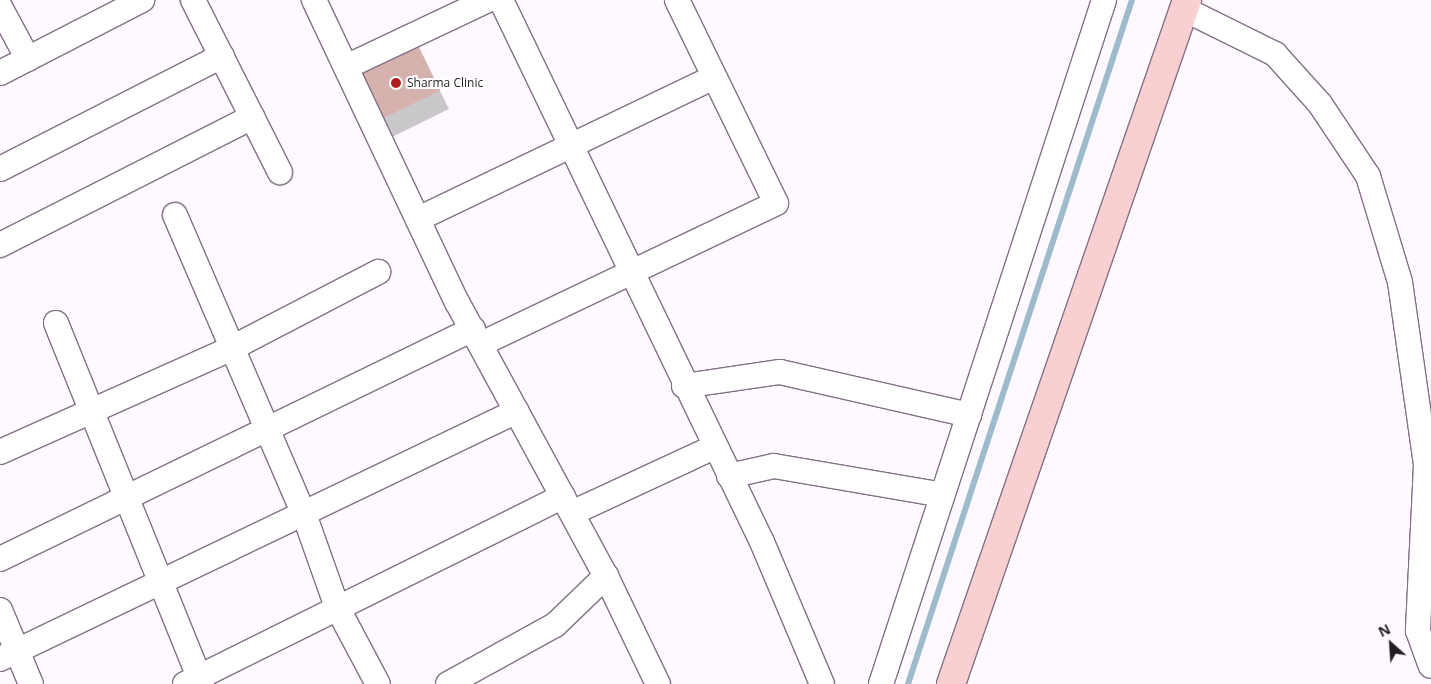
<!DOCTYPE html>
<style>
body{margin:0}
#map{position:relative;width:1431px;height:684px;overflow:hidden;background:#fdf9fe;font-family:"Open Sans",sans-serif}
div>[style]{position:absolute}
[style*='--x']{left:calc(var(--x)*1px);top:calc(var(--y)*1px);width:calc(var(--w)*1px);rotate:calc(var(--a)*1deg)}
.shadow>*{inset:0;background:#0003}
.stream>*{height:6px;margin:-3px;padding:0 3px;transform-origin:3px;border-radius:3px;background:#9dbbcd}
.building>*{inset:0;background:#d5b2ae;transform-origin:0 0}
.roads{filter:drop-shadow(1px 0 #837086) drop-shadow(-1px 0 #837086) drop-shadow(0 1px #837086) drop-shadow(0 -1px #837086)}
.minor>*{height:24px;margin:-12px;padding:0 12px;transform-origin:12px;border-radius:12px;background:#fff}
.trunk>*{height:28px;margin:-14px;padding:0 14px;transform-origin:14px;border-radius:14px;background:#f8d0d2}
.dots>*{width:14px;height:14px;translate:-50% -50%;box-sizing:border-box;border:2px solid #fff;border-radius:50%}
span{translate:-50% -50%;white-space:nowrap;text-align:center;line-height:1.15;-webkit-text-stroke:4px #fff;paint-order:stroke}
.poi-label{font-size:12px;color:#251d26}
.left{translate:0 -50%;text-align:left}
.north{position:absolute;left:1366px;top:619px;width:50px;height:50px;-webkit-text-stroke:4px #fff;paint-order:stroke;rotate:334deg;font-size:14px;font-weight:700;line-height:20px;text-align:center;color:#251d26}
.north::after{content:'';display:block;margin:auto;width:18px;height:22px;background:#251d26;clip-path:polygon(50% 0,100% 100%,50% 72%,0 100%)}
</style>
<div id="map">
<div class="shadow">
<i style="clip-path:polygon(416px 43px,449px 109px,392px 137px,381px 118px)"></i>
</div>
<div class="stream">
<i style="--x:908;--y:684;--w:720;--a:-71.87"></i>
</div>
<div class="building">
<i style="left:416px;top:41px;width:55px;height:67px;rotate:64deg"></i>
</div>
<div class="roads">
<div class="minor">
<i style="--x:193;--y:0;--w:193;--a:63.2"></i>
<i style="--x:314;--y:0;--w:334;--a:64.7"></i>
<i style="--x:457;--y:302;--w:312;--a:61.5"></i>
<i style="--x:606;--y:576;--w:120;--a:64.3"></i>
<i style="--x:501;--y:0;--w:602;--a:64.29"></i>
<i style="--x:762;--y:542;--w:154;--a:67.1"></i>
<i style="--x:0;--y:7;--w:59;--a:61.7"></i>
<i style="--x:1184;--y:9;--w:102;--a:26.3"></i>
<i style="--x:1275;--y:54;--w:67;--a:48"></i>
<i style="--x:1320;--y:104;--w:87;--a:56.3"></i>
<i style="--x:1368;--y:176;--w:111;--a:73.2"></i>
<i style="--x:1400;--y:282;--w:185;--a:81.9"></i>
<i style="--x:1426;--y:465;--w:166;--a:92.8"></i>
<i style="--x:1418;--y:631;--w:37;--a:70"></i>
<i style="--x:346;--y:67;--w:157;--a:-25.3"></i>
<i style="--x:0;--y:73;--w:160;--a:-27.2"></i>
<i style="--x:0;--y:169;--w:249;--a:-27"></i>
<i style="--x:175;--y:215;--w:326;--a:66.7"></i>
<i style="--x:304;--y:514;--w:99;--a:70.5"></i>
<i style="--x:337;--y:607;--w:87;--a:62"></i>
<i style="--x:418;--y:219;--w:328;--a:-25.6"></i>
<i style="--x:0;--y:245;--w:283;--a:-26.9"></i>
<i style="--x:56;--y:323;--w:389;--a:68"></i>
<i style="--x:481;--y:344;--w:327;--a:-25.5"></i>
<i style="--x:776;--y:203;--w:226;--a:-116"></i>
<i style="--x:684;--y:386;--w:97;--a:-8.3"></i>
<i style="--x:780;--y:372;--w:194;--a:12.8"></i>
<i style="--x:0;--y:452;--w:254;--a:-24.1"></i>
<i style="--x:232;--y:348;--w:165;--a:-27.5"></i>
<i style="--x:729;--y:476;--w:46;--a:-12.5"></i>
<i style="--x:774;--y:466;--w:171;--a:9.7"></i>
<i style="--x:572;--y:513;--w:157;--a:-24.9"></i>
<i style="--x:0;--y:559;--w:526;--a:-25.93"></i>
<i style="--x:0;--y:610;--w:80;--a:67.3"></i>
<i style="--x:0;--y:659;--w:573;--a:-25.63"></i>
<i style="--x:185;--y:684;--w:422;--a:-26.4"></i>
<i style="--x:448;--y:684;--w:122;--a:-28.9"></i>
<i style="--x:555;--y:625;--w:71;--a:-43.9"></i>
<i style="--x:881;--y:684;--w:719;--a:-71.94"></i>
</div>
<div class="trunk">
<i style="--x:951;--y:684;--w:724;--a:-70.96"></i>
</div>
</div>
<div class="dots">
<i style="left:396px;top:83px;background:#af1e1f"></i>
</div>
<div class="poi-label">
<span class="left" style="left:407px;top:83px">Sharma Clinic</span>
</div>
<div class="north">N</div>
</div>
